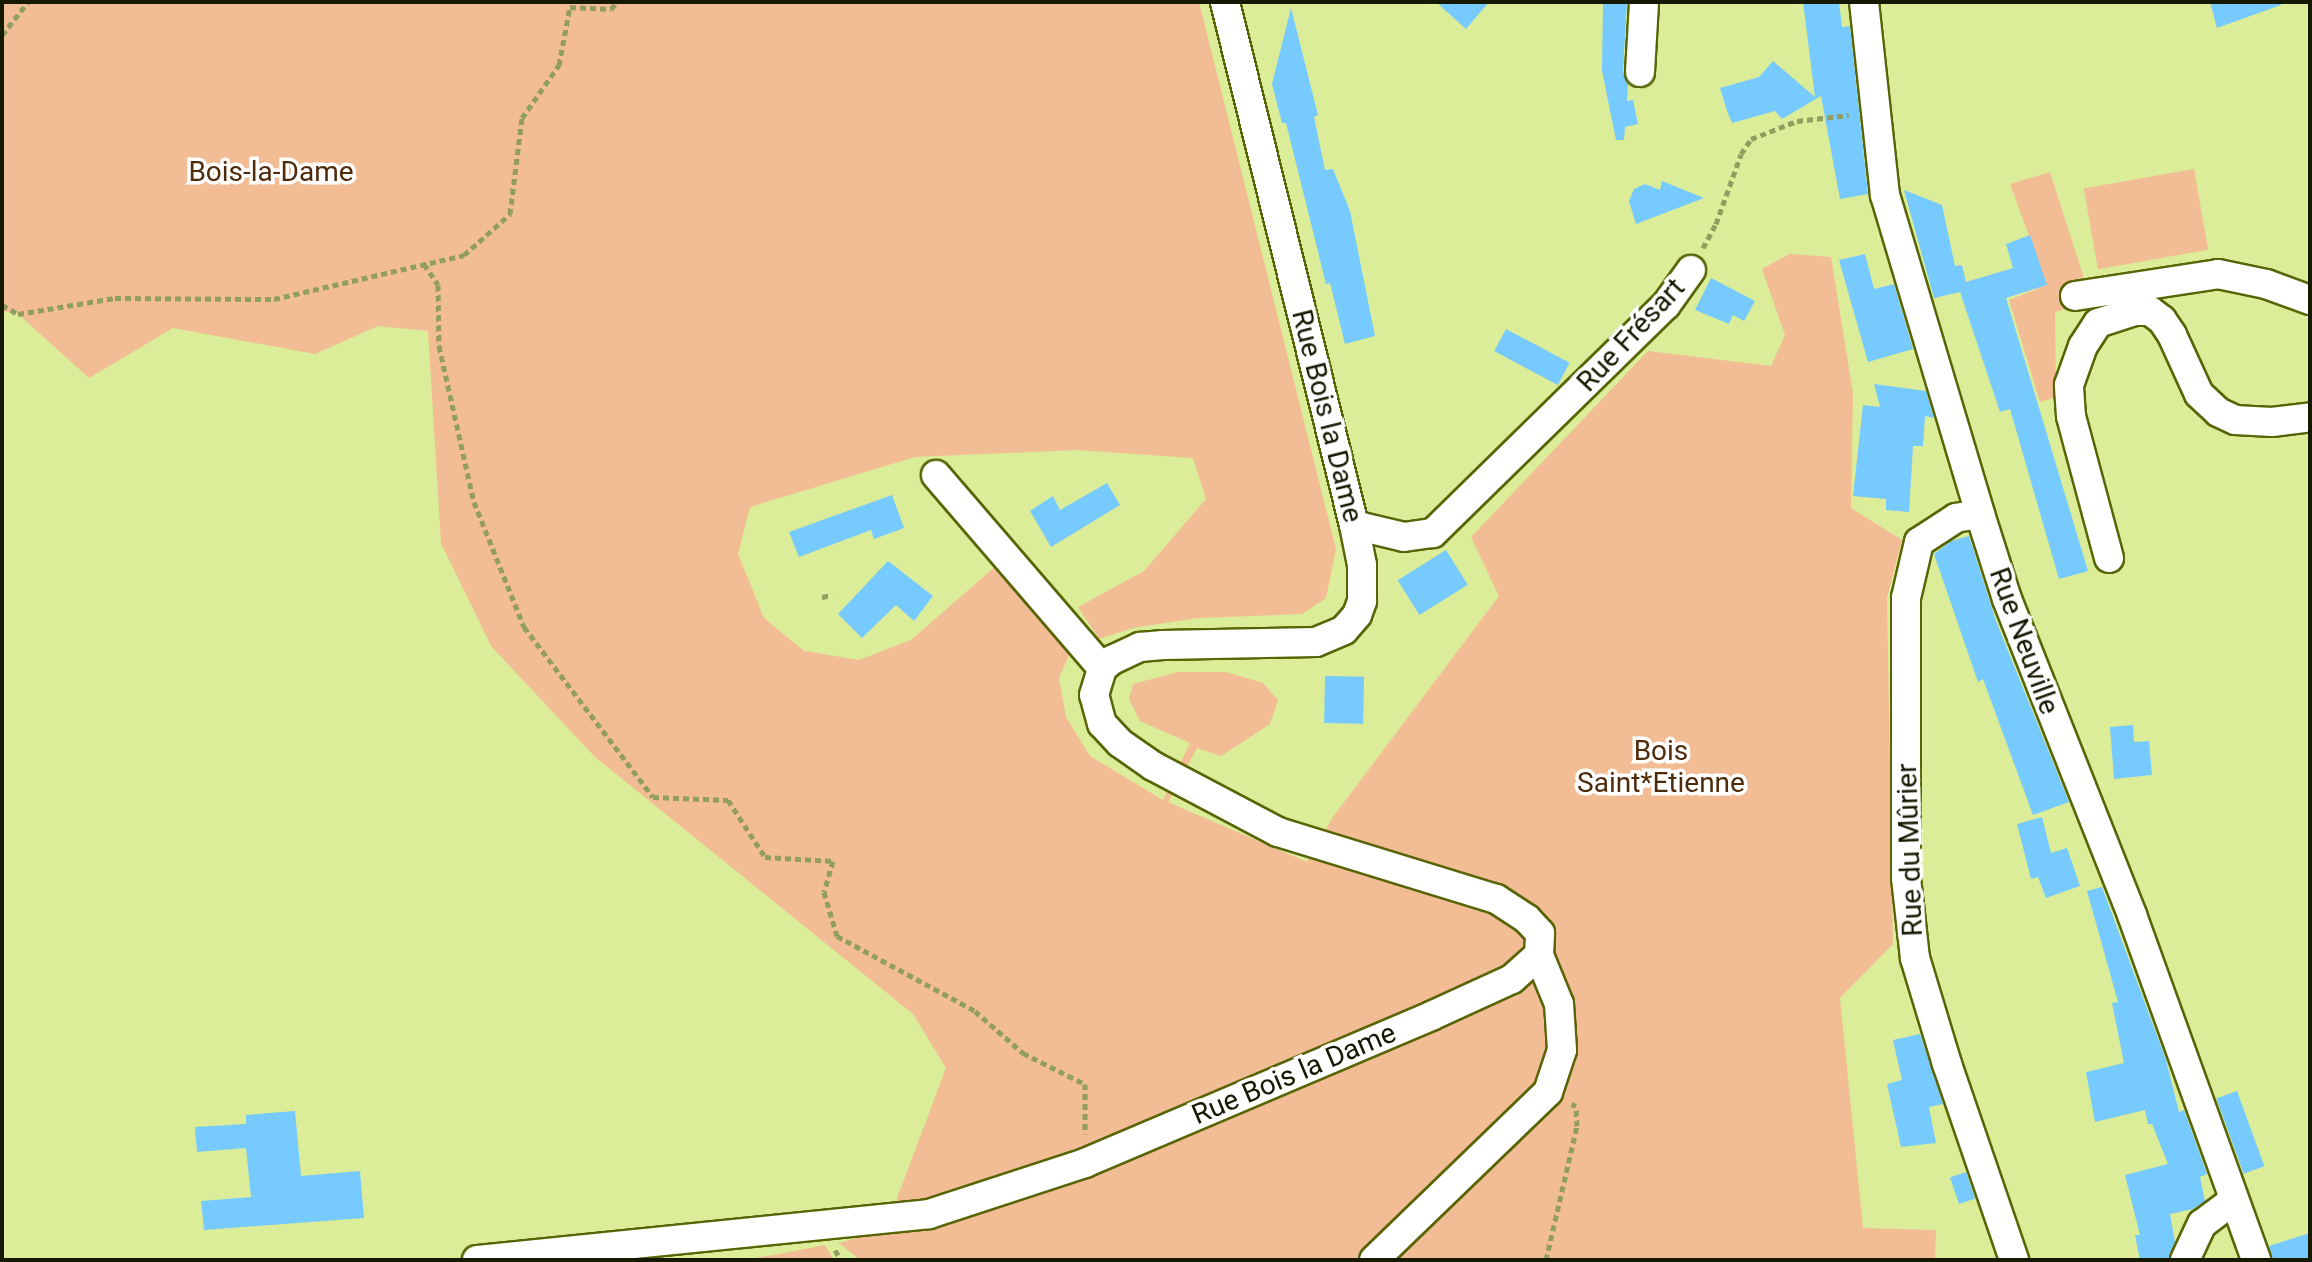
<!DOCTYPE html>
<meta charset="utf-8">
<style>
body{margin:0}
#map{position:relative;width:2312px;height:1262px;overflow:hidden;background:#dbed98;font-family:Roboto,sans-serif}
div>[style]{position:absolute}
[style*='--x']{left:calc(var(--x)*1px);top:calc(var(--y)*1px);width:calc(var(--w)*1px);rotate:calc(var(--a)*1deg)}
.green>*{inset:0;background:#f2bc94;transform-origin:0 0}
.building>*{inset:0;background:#77cafe;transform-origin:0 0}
.path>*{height:5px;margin-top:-2.5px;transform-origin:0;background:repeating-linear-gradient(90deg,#919e5f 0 6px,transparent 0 10px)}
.roads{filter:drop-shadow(2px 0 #586506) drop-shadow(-2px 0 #586506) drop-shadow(0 2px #586506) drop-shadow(0 -2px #586506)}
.minor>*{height:28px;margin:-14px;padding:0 14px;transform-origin:14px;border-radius:14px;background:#fff}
span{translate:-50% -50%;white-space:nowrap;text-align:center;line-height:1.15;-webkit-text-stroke:7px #fff;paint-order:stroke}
.park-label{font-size:28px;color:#4f2b0c}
.street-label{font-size:28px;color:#141900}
.frame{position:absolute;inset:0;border:4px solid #141900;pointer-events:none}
</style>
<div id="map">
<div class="green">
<i style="clip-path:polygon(2px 2px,1199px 2px,1336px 549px,1326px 598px,1302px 614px,1198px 618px,1133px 628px,1099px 639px,1078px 607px,1144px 571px,1206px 499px,1193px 458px,1077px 450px,915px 457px,750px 507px,738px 554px,764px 618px,804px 651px,859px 660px,911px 640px,997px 565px,1070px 653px,1059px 678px,1066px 717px,1090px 756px,1163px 800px,1190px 743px,1140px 721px,1129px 699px,1133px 684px,1178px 672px,1226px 672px,1263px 683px,1278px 700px,1270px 724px,1221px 756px,1197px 748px,1168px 802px,1307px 862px,1333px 817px,1499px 596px,1471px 537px,1648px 351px,1771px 366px,1785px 335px,1762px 269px,1790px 254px,1831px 257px,1853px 393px,1851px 508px,1902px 540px,1887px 598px,1893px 944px,1840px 998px,1863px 1228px,1936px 1230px,1935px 1260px,860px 1260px,839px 1243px,901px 1225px,897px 1198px,946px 1068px,913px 1014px,595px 757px,491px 646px,441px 543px,428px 331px,378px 326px,315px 354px,173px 328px,89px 378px,18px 314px,2px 311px)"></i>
<i style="left:2194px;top:169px;width:82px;height:112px;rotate:80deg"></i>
<i style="clip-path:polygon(2050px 172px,2083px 275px,2081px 304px,2055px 312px,2056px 397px,2040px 402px,2009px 300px,2047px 285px,2010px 184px)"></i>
<i style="clip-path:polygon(825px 1245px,834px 1260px,740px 1260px,774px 1255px)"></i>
</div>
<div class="building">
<i style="clip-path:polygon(1436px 2px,1489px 2px,1466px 29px)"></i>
<i style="clip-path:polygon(1603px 2px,1627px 2px,1623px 72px,1628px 84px,1627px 101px,1633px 100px,1638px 124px,1625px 127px,1624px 140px,1616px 140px,1602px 71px)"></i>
<i style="clip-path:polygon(1803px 2px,1839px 2px,1842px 27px,1850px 26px,1868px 194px,1840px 199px,1821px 96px,1782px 119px,1775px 111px,1732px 123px,1727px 111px,1720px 88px,1759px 77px,1773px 61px,1815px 97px)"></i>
<i style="clip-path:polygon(2210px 2px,2281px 2px,2281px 5px,2217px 28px)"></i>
<i style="clip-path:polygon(1291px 8px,1318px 115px,1314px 117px,1325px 170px,1333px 169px,1350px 211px,1375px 336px,1345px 344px,1330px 283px,1326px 284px,1286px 123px,1282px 123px,1272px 84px)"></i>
<i style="clip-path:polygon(1662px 181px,1704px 198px,1636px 224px,1629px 201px,1634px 189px,1645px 184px,1660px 190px)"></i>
<i style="clip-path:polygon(1904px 190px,1942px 205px,1955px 266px,1962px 265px,1966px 282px,2013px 268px,2006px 244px,2030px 235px,2047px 285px,2006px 298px,2088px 571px,2059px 579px,2010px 409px,2000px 412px,1960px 292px,1934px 298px)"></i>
<i style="clip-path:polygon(1865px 254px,1874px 289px,1894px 284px,1913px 349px,1868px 362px,1839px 260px)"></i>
<i style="clip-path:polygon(1711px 278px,1755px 301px,1744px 321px,1733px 315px,1729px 324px,1695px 310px)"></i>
<i style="left:1506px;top:329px;width:72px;height:25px;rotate:28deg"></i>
<i style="clip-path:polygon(1874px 384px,1926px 391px,1934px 418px,1925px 416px,1923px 446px,1913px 446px,1909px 512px,1886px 510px,1886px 499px,1853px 496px,1863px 405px,1880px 407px)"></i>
<i style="clip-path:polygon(1107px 483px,1120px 505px,1051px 547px,1030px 511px,1053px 496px,1060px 510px)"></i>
<i style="clip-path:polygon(892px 495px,904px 528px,874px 539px,871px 530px,799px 557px,789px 532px)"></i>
<i style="clip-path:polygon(1969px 536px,1996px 621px,2069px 802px,2033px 815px,1983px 679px,1978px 682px,1934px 554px,1951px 541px)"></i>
<i style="left:1446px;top:550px;width:41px;height:57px;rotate:58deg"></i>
<i style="clip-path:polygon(888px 561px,933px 596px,914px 621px,896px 605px,862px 638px,838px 614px)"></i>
<i style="left:1325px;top:676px;width:39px;height:47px;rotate:1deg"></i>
<i style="clip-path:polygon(2133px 725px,2134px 742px,2149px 741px,2152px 775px,2114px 779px,2110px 727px)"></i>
<i style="clip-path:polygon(2042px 817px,2051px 853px,2067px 848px,2080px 886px,2046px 898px,2038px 877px,2031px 879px,2017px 824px)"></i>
<i style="clip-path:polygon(2102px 887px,2166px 1060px,2179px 1112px,2184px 1110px,2207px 1174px,2200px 1177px,2205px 1201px,2193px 1209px,2170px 1214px,2175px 1242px,2168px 1260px,2140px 1260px,2135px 1235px,2140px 1235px,2125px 1175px,2168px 1164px,2152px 1124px,2148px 1124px,2145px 1110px,2095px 1122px,2086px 1072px,2124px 1063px,2112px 1003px,2118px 1002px,2087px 891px)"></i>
<i style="clip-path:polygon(1920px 1034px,1943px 1104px,1929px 1107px,1936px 1143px,1901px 1147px,1887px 1084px,1902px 1080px,1893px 1040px)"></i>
<i style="left:2237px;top:1091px;width:80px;height:22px;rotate:70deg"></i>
<i style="clip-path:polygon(295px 1111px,301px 1176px,360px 1171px,364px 1218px,204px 1230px,201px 1201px,251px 1197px,246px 1148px,197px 1152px,195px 1127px,246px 1124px,246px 1115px)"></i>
<i style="left:1966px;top:1172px;width:28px;height:17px;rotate:71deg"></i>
<i style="clip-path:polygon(2310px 1233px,2310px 1260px,2273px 1260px,2269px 1246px)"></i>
</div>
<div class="path">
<i style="--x:2;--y:35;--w:42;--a:-51.8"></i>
<i style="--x:1703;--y:248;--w:27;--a:-62"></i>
<i style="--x:1716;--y:224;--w:74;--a:-70.3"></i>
<i style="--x:1741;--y:154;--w:18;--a:-56"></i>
<i style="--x:1751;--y:139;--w:49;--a:-21.4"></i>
<i style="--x:1797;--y:121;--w:52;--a:-6.6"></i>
<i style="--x:424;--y:264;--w:25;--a:56"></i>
<i style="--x:438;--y:285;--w:61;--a:89.1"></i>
<i style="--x:439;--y:346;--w:160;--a:77.4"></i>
<i style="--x:474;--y:502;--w:135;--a:68.2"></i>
<i style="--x:524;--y:627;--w:213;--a:52.8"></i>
<i style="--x:653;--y:797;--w:75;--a:2.3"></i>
<i style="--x:728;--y:800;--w:68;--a:57"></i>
<i style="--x:765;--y:857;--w:68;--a:3.4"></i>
<i style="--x:833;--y:861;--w:32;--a:106"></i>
<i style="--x:824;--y:892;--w:46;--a:73.5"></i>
<i style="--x:837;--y:936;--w:157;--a:28.5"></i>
<i style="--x:975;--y:1011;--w:64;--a:41.2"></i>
<i style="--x:1023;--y:1053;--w:69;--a:26.6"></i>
<i style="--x:1085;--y:1084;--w:50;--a:90"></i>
<i style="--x:2;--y:305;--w:18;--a:29"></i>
<i style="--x:18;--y:314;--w:98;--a:-9.4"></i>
<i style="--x:115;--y:298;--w:159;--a:0.4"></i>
<i style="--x:274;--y:299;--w:195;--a:-13"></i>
<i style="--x:464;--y:255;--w:62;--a:-41.7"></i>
<i style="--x:510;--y:214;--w:97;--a:-82.9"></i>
<i style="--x:522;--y:118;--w:65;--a:-55.1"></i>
<i style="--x:559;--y:65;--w:59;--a:-79.3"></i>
<i style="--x:570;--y:7;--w:41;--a:2.8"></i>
<i style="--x:611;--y:9;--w:9;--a:-49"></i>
<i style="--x:822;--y:597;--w:10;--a:-11"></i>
<i style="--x:835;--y:1250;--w:12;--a:59"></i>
<i style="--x:1546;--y:1260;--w:138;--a:-77"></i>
<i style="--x:1577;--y:1126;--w:20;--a:-93"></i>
<i style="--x:1576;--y:1106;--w:5;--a:-158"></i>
</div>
<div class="roads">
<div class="minor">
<i style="--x:1864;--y:2;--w:194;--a:83.8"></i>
<i style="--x:1885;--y:195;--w:333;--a:73.4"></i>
<i style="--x:1980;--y:514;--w:89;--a:72.4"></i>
<i style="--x:2007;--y:599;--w:340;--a:68.4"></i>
<i style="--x:2132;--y:915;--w:367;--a:70.2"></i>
<i style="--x:1640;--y:72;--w:70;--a:-86.7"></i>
<i style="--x:2075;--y:296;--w:145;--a:-8.7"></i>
<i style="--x:2218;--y:274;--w:49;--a:11.8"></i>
<i style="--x:2266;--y:284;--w:47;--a:20"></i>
<i style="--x:936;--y:475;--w:255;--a:49.3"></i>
<i style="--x:1980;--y:514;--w:24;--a:171"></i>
<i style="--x:1956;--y:518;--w:44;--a:147"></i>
<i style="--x:1919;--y:542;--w:57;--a:103.1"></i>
<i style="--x:1906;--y:598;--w:280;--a:90"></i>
<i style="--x:1906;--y:878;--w:81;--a:83.6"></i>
<i style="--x:1915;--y:958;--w:111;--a:73.2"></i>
<i style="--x:1947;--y:1064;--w:207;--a:71.1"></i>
<i style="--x:1354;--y:525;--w:51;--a:13.5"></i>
<i style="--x:1404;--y:537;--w:29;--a:-8"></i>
<i style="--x:1433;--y:533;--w:326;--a:-44.4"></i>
<i style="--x:1666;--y:305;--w:43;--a:-54.5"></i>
<i style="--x:2109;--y:558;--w:147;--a:-105"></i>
<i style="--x:2071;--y:416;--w:31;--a:-94"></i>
<i style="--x:2069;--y:385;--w:41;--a:-70.3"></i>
<i style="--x:2083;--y:346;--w:27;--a:-57"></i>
<i style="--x:2098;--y:323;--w:38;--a:-18"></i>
<i style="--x:2134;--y:311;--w:16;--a:0"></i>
<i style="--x:2150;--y:311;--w:15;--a:37"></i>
<i style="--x:2162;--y:320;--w:18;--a:56"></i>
<i style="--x:2172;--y:335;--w:65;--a:65.4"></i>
<i style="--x:2199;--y:394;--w:26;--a:43"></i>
<i style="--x:2218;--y:412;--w:19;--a:25"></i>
<i style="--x:2235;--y:420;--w:37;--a:3"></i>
<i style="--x:2272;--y:422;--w:38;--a:-7"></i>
<i style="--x:477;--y:1260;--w:454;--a:-5.8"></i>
<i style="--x:929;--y:1214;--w:164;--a:-18.1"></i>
<i style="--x:1085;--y:1163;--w:376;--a:-23"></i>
<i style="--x:1431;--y:1016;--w:89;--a:-24.6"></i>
<i style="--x:1512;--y:979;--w:36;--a:-42"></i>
<i style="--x:1539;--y:955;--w:22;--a:-87"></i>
<i style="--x:1540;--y:933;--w:19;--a:-133"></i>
<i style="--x:1527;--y:919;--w:37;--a:-147"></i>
<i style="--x:1496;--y:899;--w:228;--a:-162.9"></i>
<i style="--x:1278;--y:832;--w:141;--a:-152.2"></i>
<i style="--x:1153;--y:766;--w:40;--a:-145.1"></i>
<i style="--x:1120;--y:743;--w:26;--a:-133"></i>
<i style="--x:1102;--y:724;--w:30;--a:-105"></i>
<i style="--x:1094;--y:695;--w:28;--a:-73"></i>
<i style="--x:1102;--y:668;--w:13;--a:-39"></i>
<i style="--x:1112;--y:660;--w:31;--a:-25"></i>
<i style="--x:1140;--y:647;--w:23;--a:-5"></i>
<i style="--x:1163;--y:645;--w:153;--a:-1.1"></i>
<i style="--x:1316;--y:642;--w:30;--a:-23"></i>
<i style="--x:1344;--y:630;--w:20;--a:-49"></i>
<i style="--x:1357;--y:615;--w:15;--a:-70"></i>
<i style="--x:1362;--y:601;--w:36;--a:-90"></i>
<i style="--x:1362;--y:565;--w:41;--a:-101.3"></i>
<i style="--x:1354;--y:525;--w:539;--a:-103.86"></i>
<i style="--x:1374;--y:1260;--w:242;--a:-44"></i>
<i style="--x:1548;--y:1092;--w:44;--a:-71.6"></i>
<i style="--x:1562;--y:1050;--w:46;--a:-93.7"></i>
<i style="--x:1559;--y:1004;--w:53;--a:-112.2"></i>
<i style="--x:2185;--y:1260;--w:40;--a:-65"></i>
<i style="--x:2202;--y:1224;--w:40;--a:-37"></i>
</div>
</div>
<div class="park-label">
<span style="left:271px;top:172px">Bois-la-Dame</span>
<span style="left:1661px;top:767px">Bois<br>Saint*Etienne</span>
</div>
<div class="street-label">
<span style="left:1631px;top:335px;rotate:-47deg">Rue Frésart</span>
<span style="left:1327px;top:416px;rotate:76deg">Rue Bois la Dame</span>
<span style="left:2024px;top:641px;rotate:70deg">Rue Neuville</span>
<span style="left:1910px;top:850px;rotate:-92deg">Rue du Mûrier</span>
<span style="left:1294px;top:1074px;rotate:-23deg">Rue Bois la Dame</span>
</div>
<div class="frame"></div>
</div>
